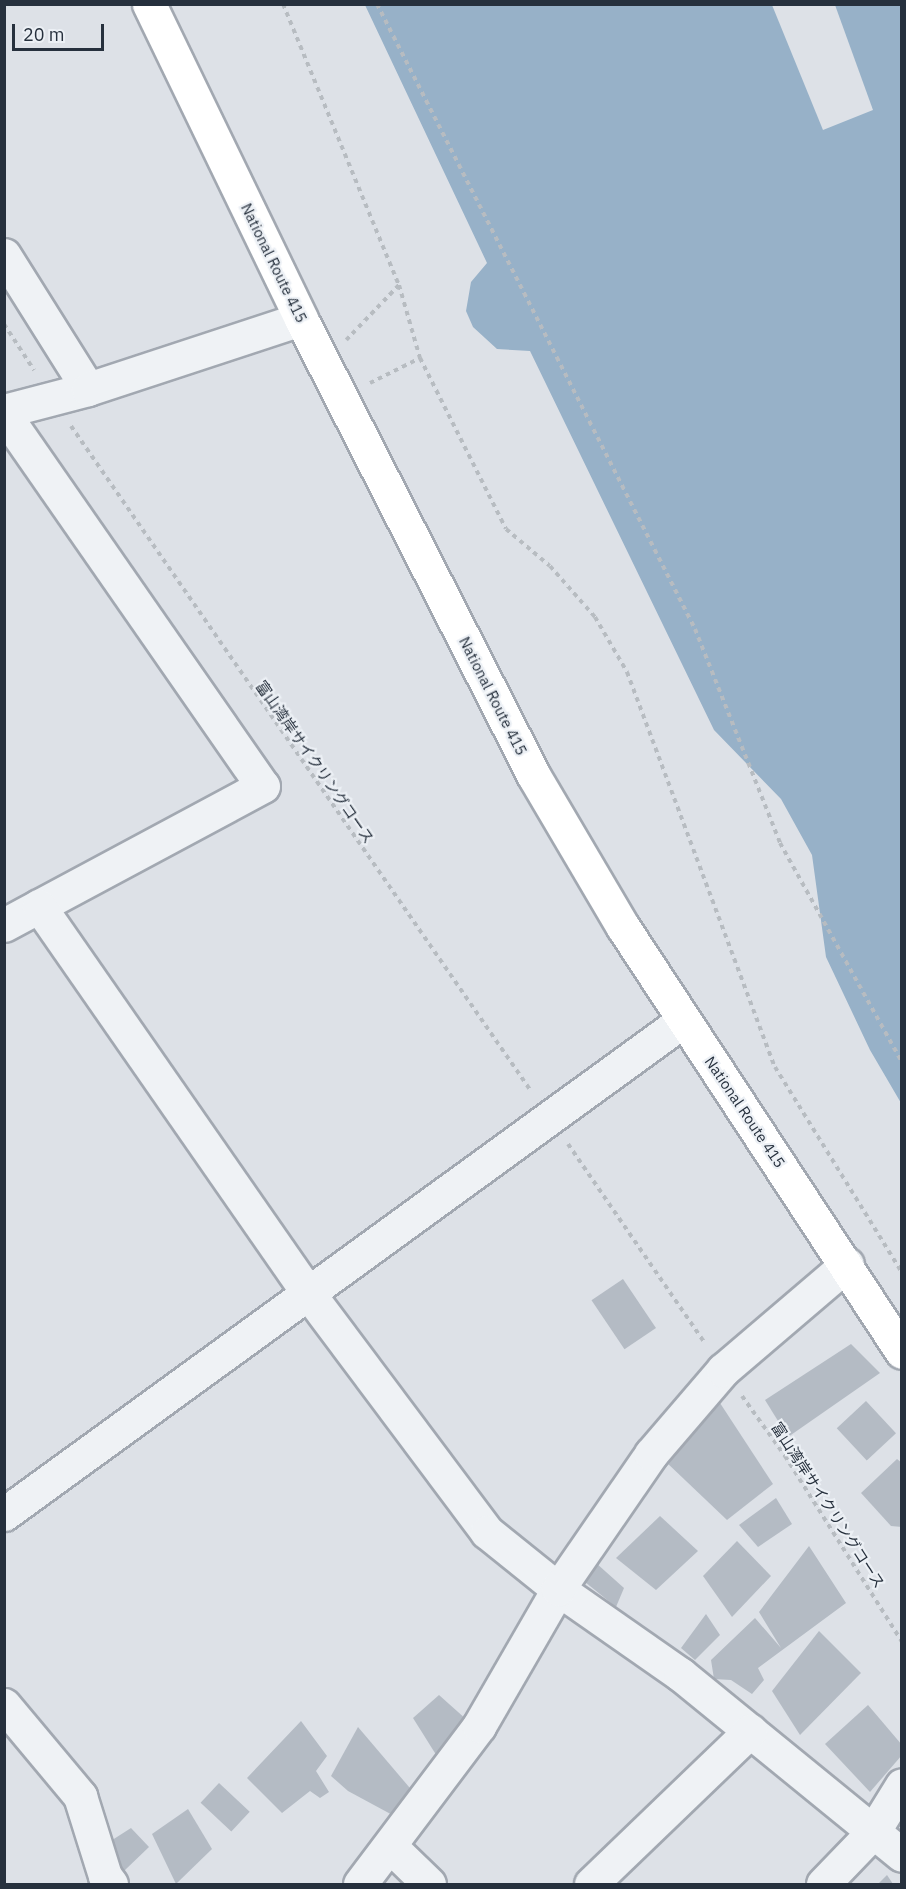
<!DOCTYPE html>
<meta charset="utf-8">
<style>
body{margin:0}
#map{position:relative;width:906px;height:1889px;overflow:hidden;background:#dde1e7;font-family:"IBM Plex Sans","Noto Sans JP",sans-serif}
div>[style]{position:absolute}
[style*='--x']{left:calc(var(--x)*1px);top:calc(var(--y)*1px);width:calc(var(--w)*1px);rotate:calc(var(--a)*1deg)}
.water>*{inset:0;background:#97b1c8}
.pier>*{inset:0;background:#dde1e7}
.building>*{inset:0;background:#b4bbc4;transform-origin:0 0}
.path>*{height:4px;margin-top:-2px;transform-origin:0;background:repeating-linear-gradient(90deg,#b7bcc1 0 4.5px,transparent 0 9px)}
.roads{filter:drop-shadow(2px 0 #a2a8b1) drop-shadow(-2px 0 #a2a8b1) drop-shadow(0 2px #a2a8b1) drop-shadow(0 -2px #a2a8b1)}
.minor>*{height:33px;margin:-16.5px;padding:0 16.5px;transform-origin:16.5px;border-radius:16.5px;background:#eff2f5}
.highway>*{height:33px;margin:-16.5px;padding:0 16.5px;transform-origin:16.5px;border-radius:16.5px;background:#fff}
span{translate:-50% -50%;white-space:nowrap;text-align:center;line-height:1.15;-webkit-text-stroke:4.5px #ecf0f5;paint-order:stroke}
.street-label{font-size:15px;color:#26303d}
.frame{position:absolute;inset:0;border:6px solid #26303d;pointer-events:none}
.scale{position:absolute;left:12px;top:24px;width:92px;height:27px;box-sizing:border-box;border:3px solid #26303d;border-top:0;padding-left:8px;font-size:18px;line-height:21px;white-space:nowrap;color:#26303d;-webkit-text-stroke:4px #ecf0f5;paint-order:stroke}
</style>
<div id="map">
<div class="water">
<i style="clip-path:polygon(365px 5px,901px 5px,901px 1103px,870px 1050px,826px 957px,812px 855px,781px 799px,714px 730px,530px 351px,497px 349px,473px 327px,466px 311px,471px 282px,487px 263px)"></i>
</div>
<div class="pier">
<i style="clip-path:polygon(772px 5px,835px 5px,873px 110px,823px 130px)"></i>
</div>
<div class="building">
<i style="left:623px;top:1279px;width:59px;height:38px;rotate:56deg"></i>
<i style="clip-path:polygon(851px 1344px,880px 1373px,788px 1437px,765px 1400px)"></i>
<i style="left:866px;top:1401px;width:44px;height:40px;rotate:47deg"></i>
<i style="clip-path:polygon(720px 1403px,773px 1484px,727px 1520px,665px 1461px)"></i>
<i style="clip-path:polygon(897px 1459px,902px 1463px,902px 1527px,891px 1526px,861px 1493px)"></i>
<i style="clip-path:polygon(776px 1498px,792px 1524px,758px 1547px,739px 1525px)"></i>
<i style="clip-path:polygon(660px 1516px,698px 1551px,656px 1590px,616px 1558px)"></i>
<i style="clip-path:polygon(737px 1541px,771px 1576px,732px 1617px,703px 1576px)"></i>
<i style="clip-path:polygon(809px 1546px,846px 1603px,758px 1668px,764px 1680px,752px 1694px,731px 1680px,714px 1679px,711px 1660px,755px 1618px,781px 1648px,759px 1612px)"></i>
<i style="clip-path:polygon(596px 1563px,624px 1588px,616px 1607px,585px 1582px)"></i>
<i style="clip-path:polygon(706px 1614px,720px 1635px,695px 1660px,681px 1648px)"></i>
<i style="clip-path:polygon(819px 1631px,861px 1673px,800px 1735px,772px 1691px)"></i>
<i style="clip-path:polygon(439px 1695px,467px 1720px,440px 1761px,413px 1718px)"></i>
<i style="clip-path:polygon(868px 1705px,902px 1745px,902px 1755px,870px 1792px,825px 1744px)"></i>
<i style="clip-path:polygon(301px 1721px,327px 1756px,316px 1771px,329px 1792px,320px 1798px,310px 1791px,282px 1813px,247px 1778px)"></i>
<i style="clip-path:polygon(358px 1727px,415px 1794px,398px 1818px,348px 1791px,331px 1776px)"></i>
<i style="left:219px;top:1783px;width:42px;height:27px;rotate:43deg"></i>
<i style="clip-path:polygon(188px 1809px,212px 1849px,176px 1884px,152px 1834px)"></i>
<i style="clip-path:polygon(131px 1828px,149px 1847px,124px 1871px,106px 1844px)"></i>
<i style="clip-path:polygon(887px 1875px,893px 1884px,878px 1884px)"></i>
</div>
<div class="path">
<i style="--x:283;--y:4;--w:304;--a:67.6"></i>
<i style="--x:399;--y:285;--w:76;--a:133.9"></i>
<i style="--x:377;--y:4;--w:701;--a:63.03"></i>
<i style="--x:695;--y:629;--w:230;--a:68.3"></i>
<i style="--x:780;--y:843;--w:251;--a:60.9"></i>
<i style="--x:399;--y:285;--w:76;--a:74"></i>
<i style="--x:4;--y:324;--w:55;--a:56.9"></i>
<i style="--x:370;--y:383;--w:56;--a:-26.6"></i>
<i style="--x:420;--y:358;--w:191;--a:63.3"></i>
<i style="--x:506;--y:529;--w:57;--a:40.1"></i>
<i style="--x:550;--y:566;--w:68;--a:48.6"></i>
<i style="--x:595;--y:617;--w:64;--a:59.8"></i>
<i style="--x:627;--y:672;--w:422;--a:69.5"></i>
<i style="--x:775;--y:1067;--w:242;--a:58.3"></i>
<i style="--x:71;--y:426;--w:809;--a:55.33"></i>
<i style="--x:568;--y:1144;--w:242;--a:55.5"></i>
<i style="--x:742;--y:1396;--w:74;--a:54.4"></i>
<i style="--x:785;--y:1456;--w:220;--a:57.8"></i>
</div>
<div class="roads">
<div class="minor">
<i style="--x:4;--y:255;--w:158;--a:57.9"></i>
<i style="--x:4;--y:411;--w:87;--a:-14.7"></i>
<i style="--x:88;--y:389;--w:224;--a:-18.2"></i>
<i style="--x:4;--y:414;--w:453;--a:55.2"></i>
<i style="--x:263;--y:786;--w:294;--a:151.8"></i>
<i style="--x:39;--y:906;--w:473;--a:55.2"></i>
<i style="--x:309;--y:1294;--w:297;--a:53.2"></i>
<i style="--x:487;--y:1532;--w:91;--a:38.8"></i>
<i style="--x:558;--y:1589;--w:149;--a:34.9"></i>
<i style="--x:680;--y:1674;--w:286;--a:39.2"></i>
<i style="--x:4;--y:1514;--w:840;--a:-36"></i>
<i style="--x:4;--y:1705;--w:119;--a:50.1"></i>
<i style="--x:80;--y:1796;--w:84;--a:72.6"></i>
<i style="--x:105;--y:1876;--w:10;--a:53"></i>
<i style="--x:391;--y:1847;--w:53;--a:44.2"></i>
<i style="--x:360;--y:1884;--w:198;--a:-53"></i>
<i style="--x:479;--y:1726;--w:158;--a:-60"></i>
<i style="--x:558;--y:1589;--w:164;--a:-55.4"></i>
<i style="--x:651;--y:1454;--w:111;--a:-49.4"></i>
<i style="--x:723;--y:1370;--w:163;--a:-40.5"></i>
<i style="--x:591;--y:1884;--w:221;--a:-43.9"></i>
<i style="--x:823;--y:1884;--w:72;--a:-46.1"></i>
<i style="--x:873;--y:1832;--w:55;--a:-58.3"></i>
</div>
<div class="highway">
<i style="--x:149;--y:4;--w:350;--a:64.2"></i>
<i style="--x:301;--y:319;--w:513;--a:62.99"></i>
<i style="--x:534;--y:776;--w:175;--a:59.5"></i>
<i style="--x:623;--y:927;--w:508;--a:56.72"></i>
</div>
</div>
<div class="street-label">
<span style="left:274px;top:263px;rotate:64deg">National Route 415</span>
<span style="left:493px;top:696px;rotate:63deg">National Route 415</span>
<span style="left:315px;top:762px;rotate:55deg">富山湾岸サイクリングコース</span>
<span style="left:745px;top:1112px;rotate:56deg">National Route 415</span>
<span style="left:828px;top:1505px;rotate:57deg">富山湾岸サイクリングコース</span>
</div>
<div class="frame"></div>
<div class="scale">20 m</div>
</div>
